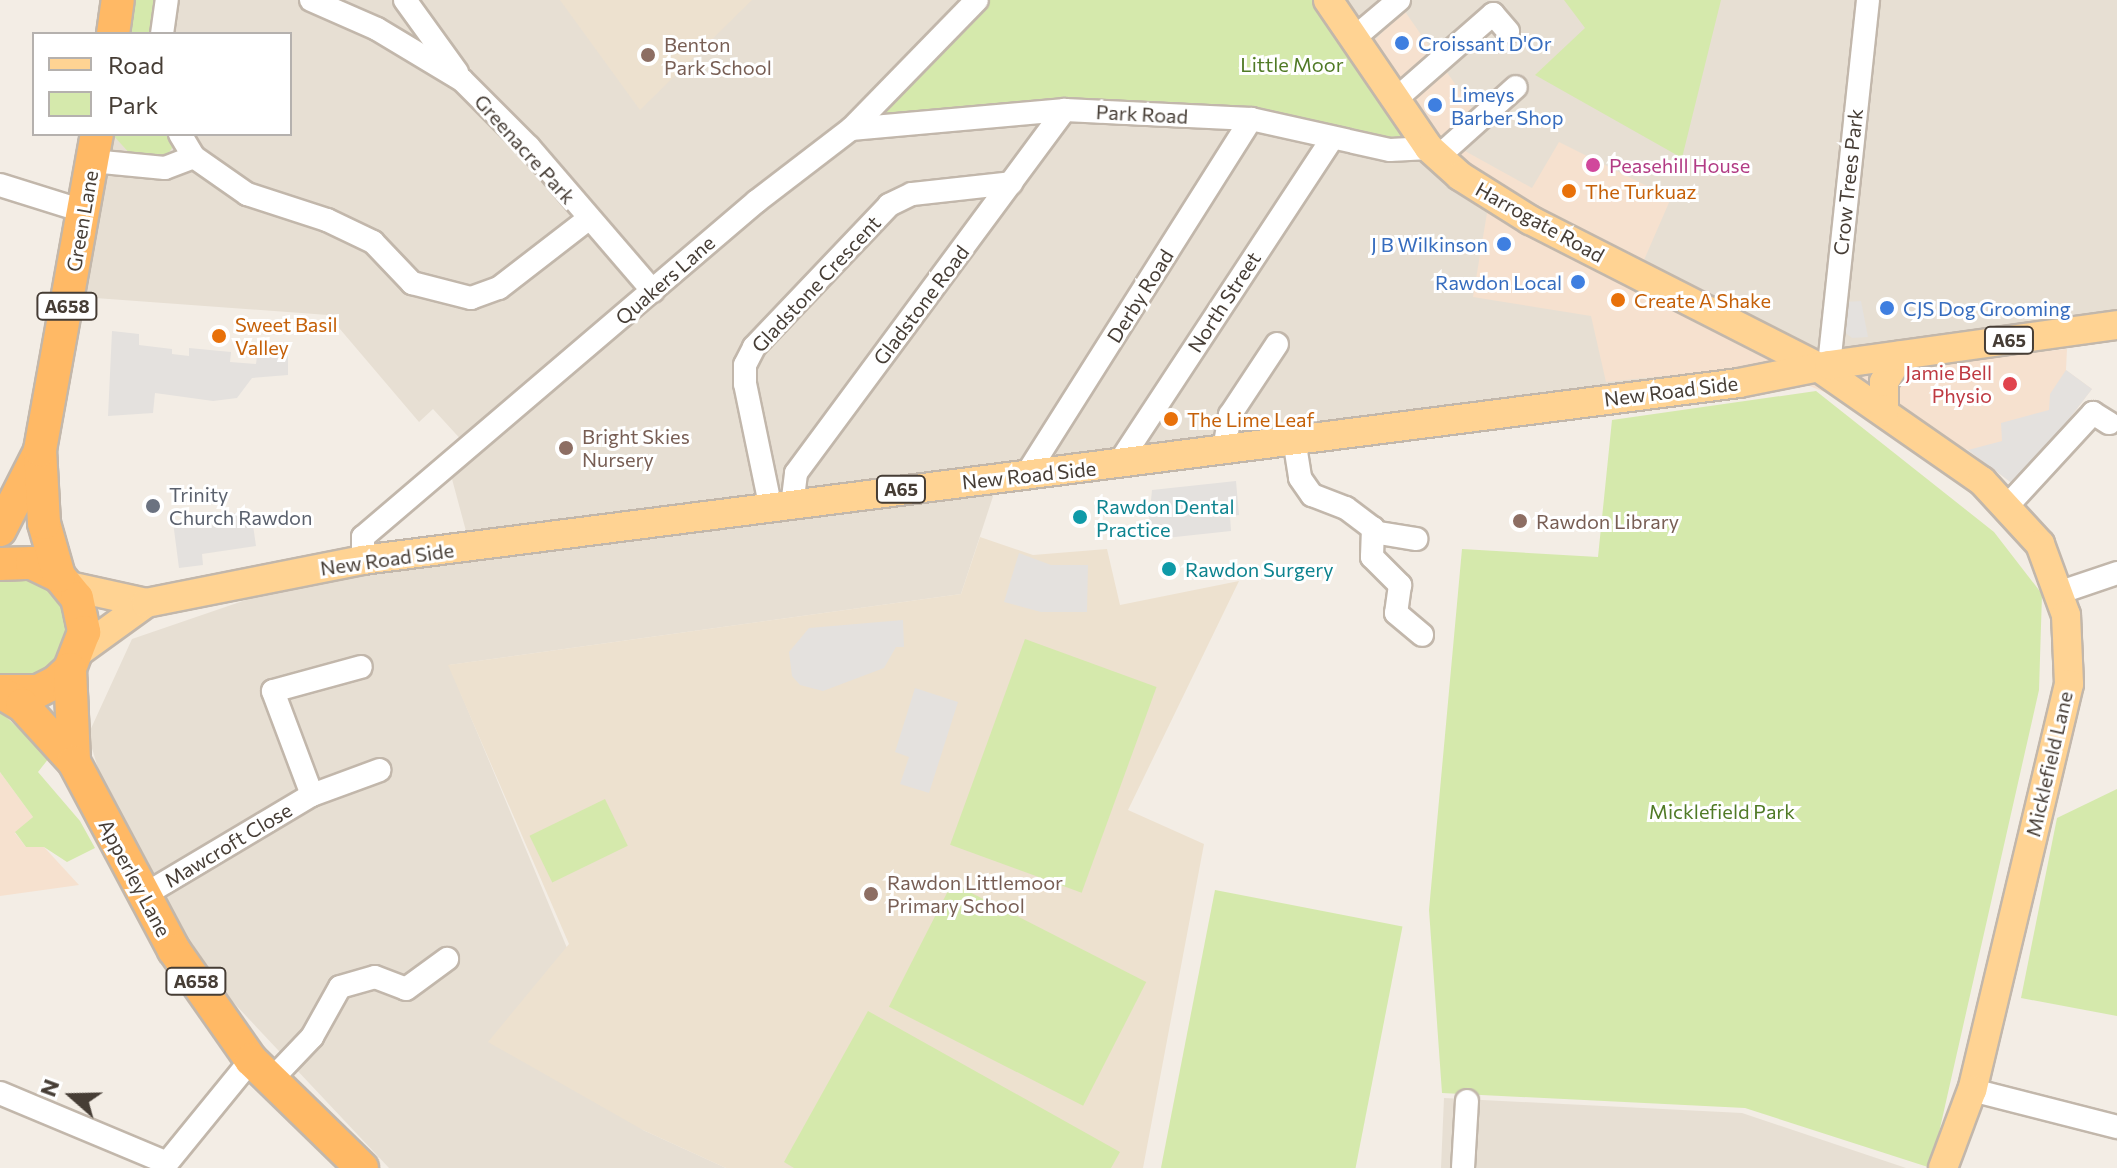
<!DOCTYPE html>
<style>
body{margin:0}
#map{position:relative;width:2117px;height:1168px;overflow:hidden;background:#f3ede5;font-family:Commissioner,sans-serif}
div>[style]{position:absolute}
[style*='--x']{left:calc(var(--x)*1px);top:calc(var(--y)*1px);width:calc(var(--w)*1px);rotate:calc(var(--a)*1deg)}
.residential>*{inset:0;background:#e7dfd3}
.commercial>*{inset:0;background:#f6e1cf}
.education>*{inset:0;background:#ede1cf}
.green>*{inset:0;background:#d5e9ac;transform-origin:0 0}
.parking>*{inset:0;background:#e4e1de}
.roads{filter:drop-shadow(2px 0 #c2b7ab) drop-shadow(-2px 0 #c2b7ab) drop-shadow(0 2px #c2b7ab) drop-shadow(0 -2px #c2b7ab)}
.minor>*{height:22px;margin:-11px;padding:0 11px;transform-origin:11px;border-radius:11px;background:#fff}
.major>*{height:28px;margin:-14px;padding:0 14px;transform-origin:14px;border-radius:14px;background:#ffd393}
.highway>*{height:32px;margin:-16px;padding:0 16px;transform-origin:16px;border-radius:16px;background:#ffb965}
.dots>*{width:22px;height:22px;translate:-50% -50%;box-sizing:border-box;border:4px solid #fff;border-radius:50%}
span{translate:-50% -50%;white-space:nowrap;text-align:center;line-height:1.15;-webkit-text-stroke:6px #fff;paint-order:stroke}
.shield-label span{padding:2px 6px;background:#fff;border:2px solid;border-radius:6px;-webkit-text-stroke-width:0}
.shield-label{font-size:18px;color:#463d35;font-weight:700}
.shop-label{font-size:20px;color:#366cbe}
.left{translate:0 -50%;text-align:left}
.right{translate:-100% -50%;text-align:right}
.education-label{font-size:20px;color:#785e54}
.park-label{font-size:20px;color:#507a26}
.street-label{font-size:20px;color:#463d35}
.hotel-label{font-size:20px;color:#b23c85}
.food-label{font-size:20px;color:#c56008}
.health-label{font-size:20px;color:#be3a42}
.worship-label{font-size:20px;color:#5b616d}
.culture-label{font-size:20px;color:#0d838f}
.legend{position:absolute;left:32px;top:32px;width:260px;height:104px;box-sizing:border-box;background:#fff;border:2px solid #b5b1ae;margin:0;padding:10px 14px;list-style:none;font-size:24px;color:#463d35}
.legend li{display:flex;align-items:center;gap:16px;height:40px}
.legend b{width:40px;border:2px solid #b5b1ae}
.north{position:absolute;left:32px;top:1056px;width:80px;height:80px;-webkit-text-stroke:6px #fff;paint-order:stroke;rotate:290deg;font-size:22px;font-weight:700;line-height:32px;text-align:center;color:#463d35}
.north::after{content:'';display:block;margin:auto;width:28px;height:36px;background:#463d35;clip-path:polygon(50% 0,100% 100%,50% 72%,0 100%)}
</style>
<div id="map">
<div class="residential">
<i style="clip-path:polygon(118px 0,2117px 0,2117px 325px,1000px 475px,961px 594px,449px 665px,643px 1130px,726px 1168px,389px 1168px,232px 1001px,167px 916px,106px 795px,88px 735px,132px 639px,363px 560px,470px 546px,452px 479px,476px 456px,433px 409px,419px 422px,328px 315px,68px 296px,97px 134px,290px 134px,290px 34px,113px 34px)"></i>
<i style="clip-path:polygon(1444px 1098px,1742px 1113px,1906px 1168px,1441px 1168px)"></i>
</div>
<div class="commercial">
<i style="clip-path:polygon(1404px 10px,1473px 110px,1465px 151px,1532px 188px,1559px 142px,1671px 198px,1644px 260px,1842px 371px,2067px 349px,2066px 370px,2092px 389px,2017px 487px,1968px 450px,1760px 366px,1606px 382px,1591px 316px,1473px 297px,1487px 213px,1369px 46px)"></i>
<i style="clip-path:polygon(0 772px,33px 817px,15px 833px,26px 847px,44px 847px,79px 885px,0 896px)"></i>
</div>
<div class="education">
<i style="clip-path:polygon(560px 0,752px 0,640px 110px)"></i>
<i style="clip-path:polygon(980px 537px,1033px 555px,1107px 549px,1120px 605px,1239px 581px,1128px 810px,1204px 844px,1143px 1168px,726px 1168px,643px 1130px,488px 1042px,569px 944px,448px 665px,961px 594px)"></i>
</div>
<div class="green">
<i style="clip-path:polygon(129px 0,161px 0,155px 34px,126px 34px)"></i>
<i style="clip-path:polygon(977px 0,1328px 0,1429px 148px,1065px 110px,852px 129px)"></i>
<i style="clip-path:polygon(1564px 0,1721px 0,1682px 158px,1535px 75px,1585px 28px)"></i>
<i style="clip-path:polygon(112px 134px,174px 134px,175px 143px,165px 159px,132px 156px)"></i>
<i style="clip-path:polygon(1816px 391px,1994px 532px,2042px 594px,2039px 690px,1931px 1168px,1745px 1108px,1442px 1093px,1429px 910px,1462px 549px,1598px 557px,1612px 420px)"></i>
<i style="clip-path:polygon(28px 577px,44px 582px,66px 607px,70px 623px,62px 655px,35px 677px,0 676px,0 580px)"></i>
<i style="left:1025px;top:639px;width:140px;height:219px;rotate:20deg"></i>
<i style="clip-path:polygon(0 711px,49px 758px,38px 772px,80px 821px,95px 848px,67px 862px,44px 847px,26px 847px,15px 832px,33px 817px,0 772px)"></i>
<i style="clip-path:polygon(2117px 789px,2117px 1016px,2021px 998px,2057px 818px)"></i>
<i style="left:605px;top:799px;width:52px;height:84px;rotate:64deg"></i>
<i style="left:952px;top:883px;width:218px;height:139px;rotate:27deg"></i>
<i style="left:1215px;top:890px;width:191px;height:283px;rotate:11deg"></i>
<i style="clip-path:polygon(868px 1011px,1120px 1152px,1111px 1168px,794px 1168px,784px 1162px)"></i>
</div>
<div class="parking">
<i style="clip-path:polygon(1861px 301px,1868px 337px,1852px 338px,1843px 331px,1845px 302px)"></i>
<i style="clip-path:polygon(112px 331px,139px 334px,139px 345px,172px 349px,172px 354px,189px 356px,189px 348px,231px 352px,230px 362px,256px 364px,258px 347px,288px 350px,288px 375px,252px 378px,237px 398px,213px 401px,155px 393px,153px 413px,108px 416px)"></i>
<i style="clip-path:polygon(2066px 370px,2092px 389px,2017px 487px,1968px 450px,2002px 441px,2001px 423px,2049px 410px,2050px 394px)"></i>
<i style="clip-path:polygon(1236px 481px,1239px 515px,1230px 516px,1231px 531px,1147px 540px,1152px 490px)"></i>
<i style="clip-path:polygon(251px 511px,256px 546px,202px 554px,203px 565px,179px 568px,173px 522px)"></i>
<i style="clip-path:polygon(1019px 553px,1051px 565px,1088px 565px,1087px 612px,1041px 612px,1004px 602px)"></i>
<i style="clip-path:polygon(903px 620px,904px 647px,896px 647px,884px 668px,823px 691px,800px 685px,792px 676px,789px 652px,809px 628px)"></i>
<i style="clip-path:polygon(915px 688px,958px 702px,929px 793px,900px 784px,909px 757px,895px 752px)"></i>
</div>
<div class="roads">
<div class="minor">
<i style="--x:311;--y:0;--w:72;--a:23.7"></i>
<i style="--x:377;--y:29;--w:99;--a:31"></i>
<i style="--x:462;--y:80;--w:95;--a:45"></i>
<i style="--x:529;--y:147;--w:190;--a:49.3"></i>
<i style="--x:405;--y:0;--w:89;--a:54.2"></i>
<i style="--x:162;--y:34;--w:34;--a:-82"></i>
<i style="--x:1354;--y:38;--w:59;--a:-40.2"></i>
<i style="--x:1396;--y:99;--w:129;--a:-41.2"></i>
<i style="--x:1493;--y:14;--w:23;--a:49"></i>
<i style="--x:851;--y:129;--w:215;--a:-5.1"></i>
<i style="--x:1065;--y:110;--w:186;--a:2.8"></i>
<i style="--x:1251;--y:119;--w:142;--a:12.6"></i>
<i style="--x:1390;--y:150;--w:39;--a:-3"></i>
<i style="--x:180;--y:134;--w:27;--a:59"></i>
<i style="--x:1439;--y:156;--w:103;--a:-41.9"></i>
<i style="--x:92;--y:161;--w:73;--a:5.5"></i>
<i style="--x:165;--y:168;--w:31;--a:-21"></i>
<i style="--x:194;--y:157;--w:65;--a:34.9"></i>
<i style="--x:247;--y:194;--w:84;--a:18"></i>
<i style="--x:327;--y:220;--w:51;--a:25.6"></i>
<i style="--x:373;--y:242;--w:57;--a:46.4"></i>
<i style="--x:412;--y:283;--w:61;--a:14.3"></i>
<i style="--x:471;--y:298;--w:30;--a:-20"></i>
<i style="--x:499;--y:288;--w:111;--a:-37.7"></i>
<i style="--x:0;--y:185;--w:87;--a:17.4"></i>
<i style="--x:1829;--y:365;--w:367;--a:-83.9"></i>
<i style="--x:1294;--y:439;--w:39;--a:81"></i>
<i style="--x:1300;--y:478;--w:21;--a:55"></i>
<i style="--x:1312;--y:495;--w:36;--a:21"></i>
<i style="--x:1346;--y:508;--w:34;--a:37"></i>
<i style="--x:1373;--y:528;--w:29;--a:92"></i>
<i style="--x:1372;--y:557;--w:40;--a:45"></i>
<i style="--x:1400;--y:585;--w:28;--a:98"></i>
<i style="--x:1396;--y:613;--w:34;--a:40"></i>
<i style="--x:1224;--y:449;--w:35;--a:-80"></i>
<i style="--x:1230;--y:415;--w:85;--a:-56.5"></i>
<i style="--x:1117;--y:466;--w:391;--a:-56.7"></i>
<i style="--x:1028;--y:472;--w:418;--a:-57.7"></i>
<i style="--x:2009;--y:504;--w:124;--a:-47.3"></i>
<i style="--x:2093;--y:413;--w:19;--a:32"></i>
<i style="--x:792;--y:506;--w:33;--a:-83"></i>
<i style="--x:796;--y:473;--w:452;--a:-53.5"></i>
<i style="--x:771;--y:509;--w:128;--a:-101.7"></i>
<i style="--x:745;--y:384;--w:19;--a:-90"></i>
<i style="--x:745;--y:365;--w:20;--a:-63"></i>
<i style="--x:754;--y:347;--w:196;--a:-46.4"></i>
<i style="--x:889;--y:205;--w:25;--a:-26"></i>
<i style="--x:912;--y:194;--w:100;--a:-6.3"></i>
<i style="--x:1373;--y:532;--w:44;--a:9.2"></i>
<i style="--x:363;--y:560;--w:23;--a:-90"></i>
<i style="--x:363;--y:537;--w:518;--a:-40.46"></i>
<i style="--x:757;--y:201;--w:118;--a:-37.5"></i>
<i style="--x:851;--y:129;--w:180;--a:-45.7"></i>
<i style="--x:2061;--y:592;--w:59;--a:-18.7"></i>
<i style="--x:312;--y:795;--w:72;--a:-20.2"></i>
<i style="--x:144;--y:895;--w:196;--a:-30.8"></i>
<i style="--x:312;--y:795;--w:111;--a:-110.6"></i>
<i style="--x:273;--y:691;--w:91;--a:-15.3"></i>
<i style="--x:272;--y:1079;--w:58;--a:-46.4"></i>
<i style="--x:312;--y:1037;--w:57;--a:-60.8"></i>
<i style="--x:340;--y:987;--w:36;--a:-16"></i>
<i style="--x:375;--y:977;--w:33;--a:21"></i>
<i style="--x:406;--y:989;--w:51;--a:-36.2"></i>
<i style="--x:1972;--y:1090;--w:150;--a:14.3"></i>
<i style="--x:0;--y:1093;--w:181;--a:22.7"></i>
<i style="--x:163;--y:1168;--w:139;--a:-50.8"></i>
<i style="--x:1463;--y:1168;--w:67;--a:-86.6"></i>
</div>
<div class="major">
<i style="--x:1328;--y:0;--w:179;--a:55.7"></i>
<i style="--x:1429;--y:148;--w:42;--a:42.1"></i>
<i style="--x:1460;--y:176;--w:83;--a:32.2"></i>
<i style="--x:1530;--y:220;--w:323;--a:27"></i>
<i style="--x:1818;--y:367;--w:200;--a:34.8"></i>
<i style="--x:1982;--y:481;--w:86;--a:47.4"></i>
<i style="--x:2040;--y:544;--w:76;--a:69.9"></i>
<i style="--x:2066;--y:615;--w:69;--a:87.5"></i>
<i style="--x:2069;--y:684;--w:417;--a:103.4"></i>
<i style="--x:1972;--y:1090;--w:83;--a:110.4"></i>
<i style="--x:1884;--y:412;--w:30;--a:-90"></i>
<i style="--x:1884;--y:382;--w:31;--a:-59"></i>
<i style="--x:69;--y:586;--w:79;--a:12.4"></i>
<i style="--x:80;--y:651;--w:82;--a:-36"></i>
<i style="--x:146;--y:603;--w:221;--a:-11.2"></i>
<i style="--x:363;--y:560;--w:1387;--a:-7.33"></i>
<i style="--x:1739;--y:383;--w:92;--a:-11.3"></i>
<i style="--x:1829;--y:365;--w:291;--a:-7.9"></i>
</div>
<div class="highway">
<i style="--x:113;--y:34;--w:34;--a:-82"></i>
<i style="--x:0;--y:530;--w:84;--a:-63.1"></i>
<i style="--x:0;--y:564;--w:32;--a:-2"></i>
<i style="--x:32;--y:563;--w:30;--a:26"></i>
<i style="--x:59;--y:576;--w:28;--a:51"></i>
<i style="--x:77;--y:598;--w:35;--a:78"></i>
<i style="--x:84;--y:632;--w:40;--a:111"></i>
<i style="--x:70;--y:669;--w:19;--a:137"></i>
<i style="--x:56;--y:682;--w:20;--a:153"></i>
<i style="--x:38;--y:691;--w:38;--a:180"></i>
<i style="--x:59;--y:576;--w:55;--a:-105.8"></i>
<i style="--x:44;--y:523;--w:73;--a:-93.1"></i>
<i style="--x:40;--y:450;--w:321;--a:-79.8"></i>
<i style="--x:70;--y:669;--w:93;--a:87.5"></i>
<i style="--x:0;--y:692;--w:26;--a:31"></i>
<i style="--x:22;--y:705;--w:77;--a:47.6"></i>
<i style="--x:74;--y:762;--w:213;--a:62"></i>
<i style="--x:174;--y:950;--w:134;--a:55"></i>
<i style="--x:251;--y:1060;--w:155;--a:44.2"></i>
</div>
</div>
<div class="dots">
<i style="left:1402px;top:43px;background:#3f7fe0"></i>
<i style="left:648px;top:55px;background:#8d6e63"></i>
<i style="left:1435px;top:105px;background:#3f7fe0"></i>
<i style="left:1593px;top:165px;background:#d1479c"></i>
<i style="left:1569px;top:191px;background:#e8710a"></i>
<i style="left:1504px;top:244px;background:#3f7fe0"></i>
<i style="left:1578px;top:282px;background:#3f7fe0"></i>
<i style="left:1618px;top:300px;background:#e8710a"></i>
<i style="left:1887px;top:308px;background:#3f7fe0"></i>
<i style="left:219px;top:336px;background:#e8710a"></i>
<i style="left:2010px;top:384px;background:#e0444e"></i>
<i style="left:1171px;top:419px;background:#e8710a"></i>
<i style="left:566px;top:448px;background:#8d6e63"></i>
<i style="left:153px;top:506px;background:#6b7280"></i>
<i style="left:1080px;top:517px;background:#0f9aa8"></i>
<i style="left:1520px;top:521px;background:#8d6e63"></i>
<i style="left:1169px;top:569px;background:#0f9aa8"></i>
<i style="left:871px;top:894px;background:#8d6e63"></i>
</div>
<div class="shield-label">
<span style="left:67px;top:306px">A658</span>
<span style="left:2009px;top:340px">A65</span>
<span style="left:901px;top:489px">A65</span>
<span style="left:196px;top:981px">A658</span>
</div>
<div class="shop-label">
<span class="left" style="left:1418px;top:43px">Croissant D'Or</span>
<span class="left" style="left:1451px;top:106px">Limeys<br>Barber Shop</span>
<span class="right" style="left:1488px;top:244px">J B Wilkinson</span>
<span class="right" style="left:1562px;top:282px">Rawdon Local</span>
<span class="left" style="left:1903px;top:308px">CJS Dog Grooming</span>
</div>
<div class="education-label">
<span class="left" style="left:664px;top:56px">Benton<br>Park School</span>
<span class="left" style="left:582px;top:448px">Bright Skies<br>Nursery</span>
<span class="left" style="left:1536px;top:521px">Rawdon Library</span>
<span class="left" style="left:887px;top:894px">Rawdon Littlemoor<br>Primary School</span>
</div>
<div class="park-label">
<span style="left:1292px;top:64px">Little Moor</span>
<span style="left:1722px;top:811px">Micklefield Park</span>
</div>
<div class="street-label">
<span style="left:1142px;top:114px;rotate:3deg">Park Road</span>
<span style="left:525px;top:149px;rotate:48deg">Greenacre Park</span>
<span style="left:1848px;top:182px;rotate:-84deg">Crow Trees Park</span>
<span style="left:82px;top:221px;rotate:-80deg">Green Lane</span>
<span style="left:1540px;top:222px;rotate:29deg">Harrogate Road</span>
<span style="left:665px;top:280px;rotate:-41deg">Quakers Lane</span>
<span style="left:816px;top:284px;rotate:-47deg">Gladstone Crescent</span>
<span style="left:1140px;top:296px;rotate:-58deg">Derby Road</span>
<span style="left:1224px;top:302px;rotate:-57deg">North Street</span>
<span style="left:921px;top:305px;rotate:-53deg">Gladstone Road</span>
<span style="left:1671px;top:391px;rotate:-7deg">New Road Side</span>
<span style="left:1029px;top:475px;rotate:-6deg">New Road Side</span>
<span style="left:387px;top:559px;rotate:-8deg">New Road Side</span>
<span style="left:2049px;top:764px;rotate:-77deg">Micklefield Lane</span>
<span style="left:228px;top:845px;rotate:-31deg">Mawcroft Close</span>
<span style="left:135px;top:878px;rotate:62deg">Apperley Lane</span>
</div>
<div class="hotel-label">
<span class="left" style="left:1609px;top:165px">Peasehill House</span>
</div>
<div class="food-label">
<span class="left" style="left:1585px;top:191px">The Turkuaz</span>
<span class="left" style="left:1634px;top:300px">Create A Shake</span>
<span class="left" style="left:235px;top:336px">Sweet Basil<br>Valley</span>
<span class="left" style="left:1187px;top:419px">The Lime Leaf</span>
</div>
<div class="health-label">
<span class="right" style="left:1992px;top:384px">Jamie Bell<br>Physio</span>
</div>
<div class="worship-label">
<span class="left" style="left:169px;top:506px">Trinity<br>Church Rawdon</span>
</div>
<div class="culture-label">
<span class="left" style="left:1096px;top:518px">Rawdon Dental<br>Practice</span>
<span class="left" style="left:1185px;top:569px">Rawdon Surgery</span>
</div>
<ul class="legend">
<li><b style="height:10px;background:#ffd393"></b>Road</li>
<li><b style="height:22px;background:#d5e9ac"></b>Park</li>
</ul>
<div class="north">N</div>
</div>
